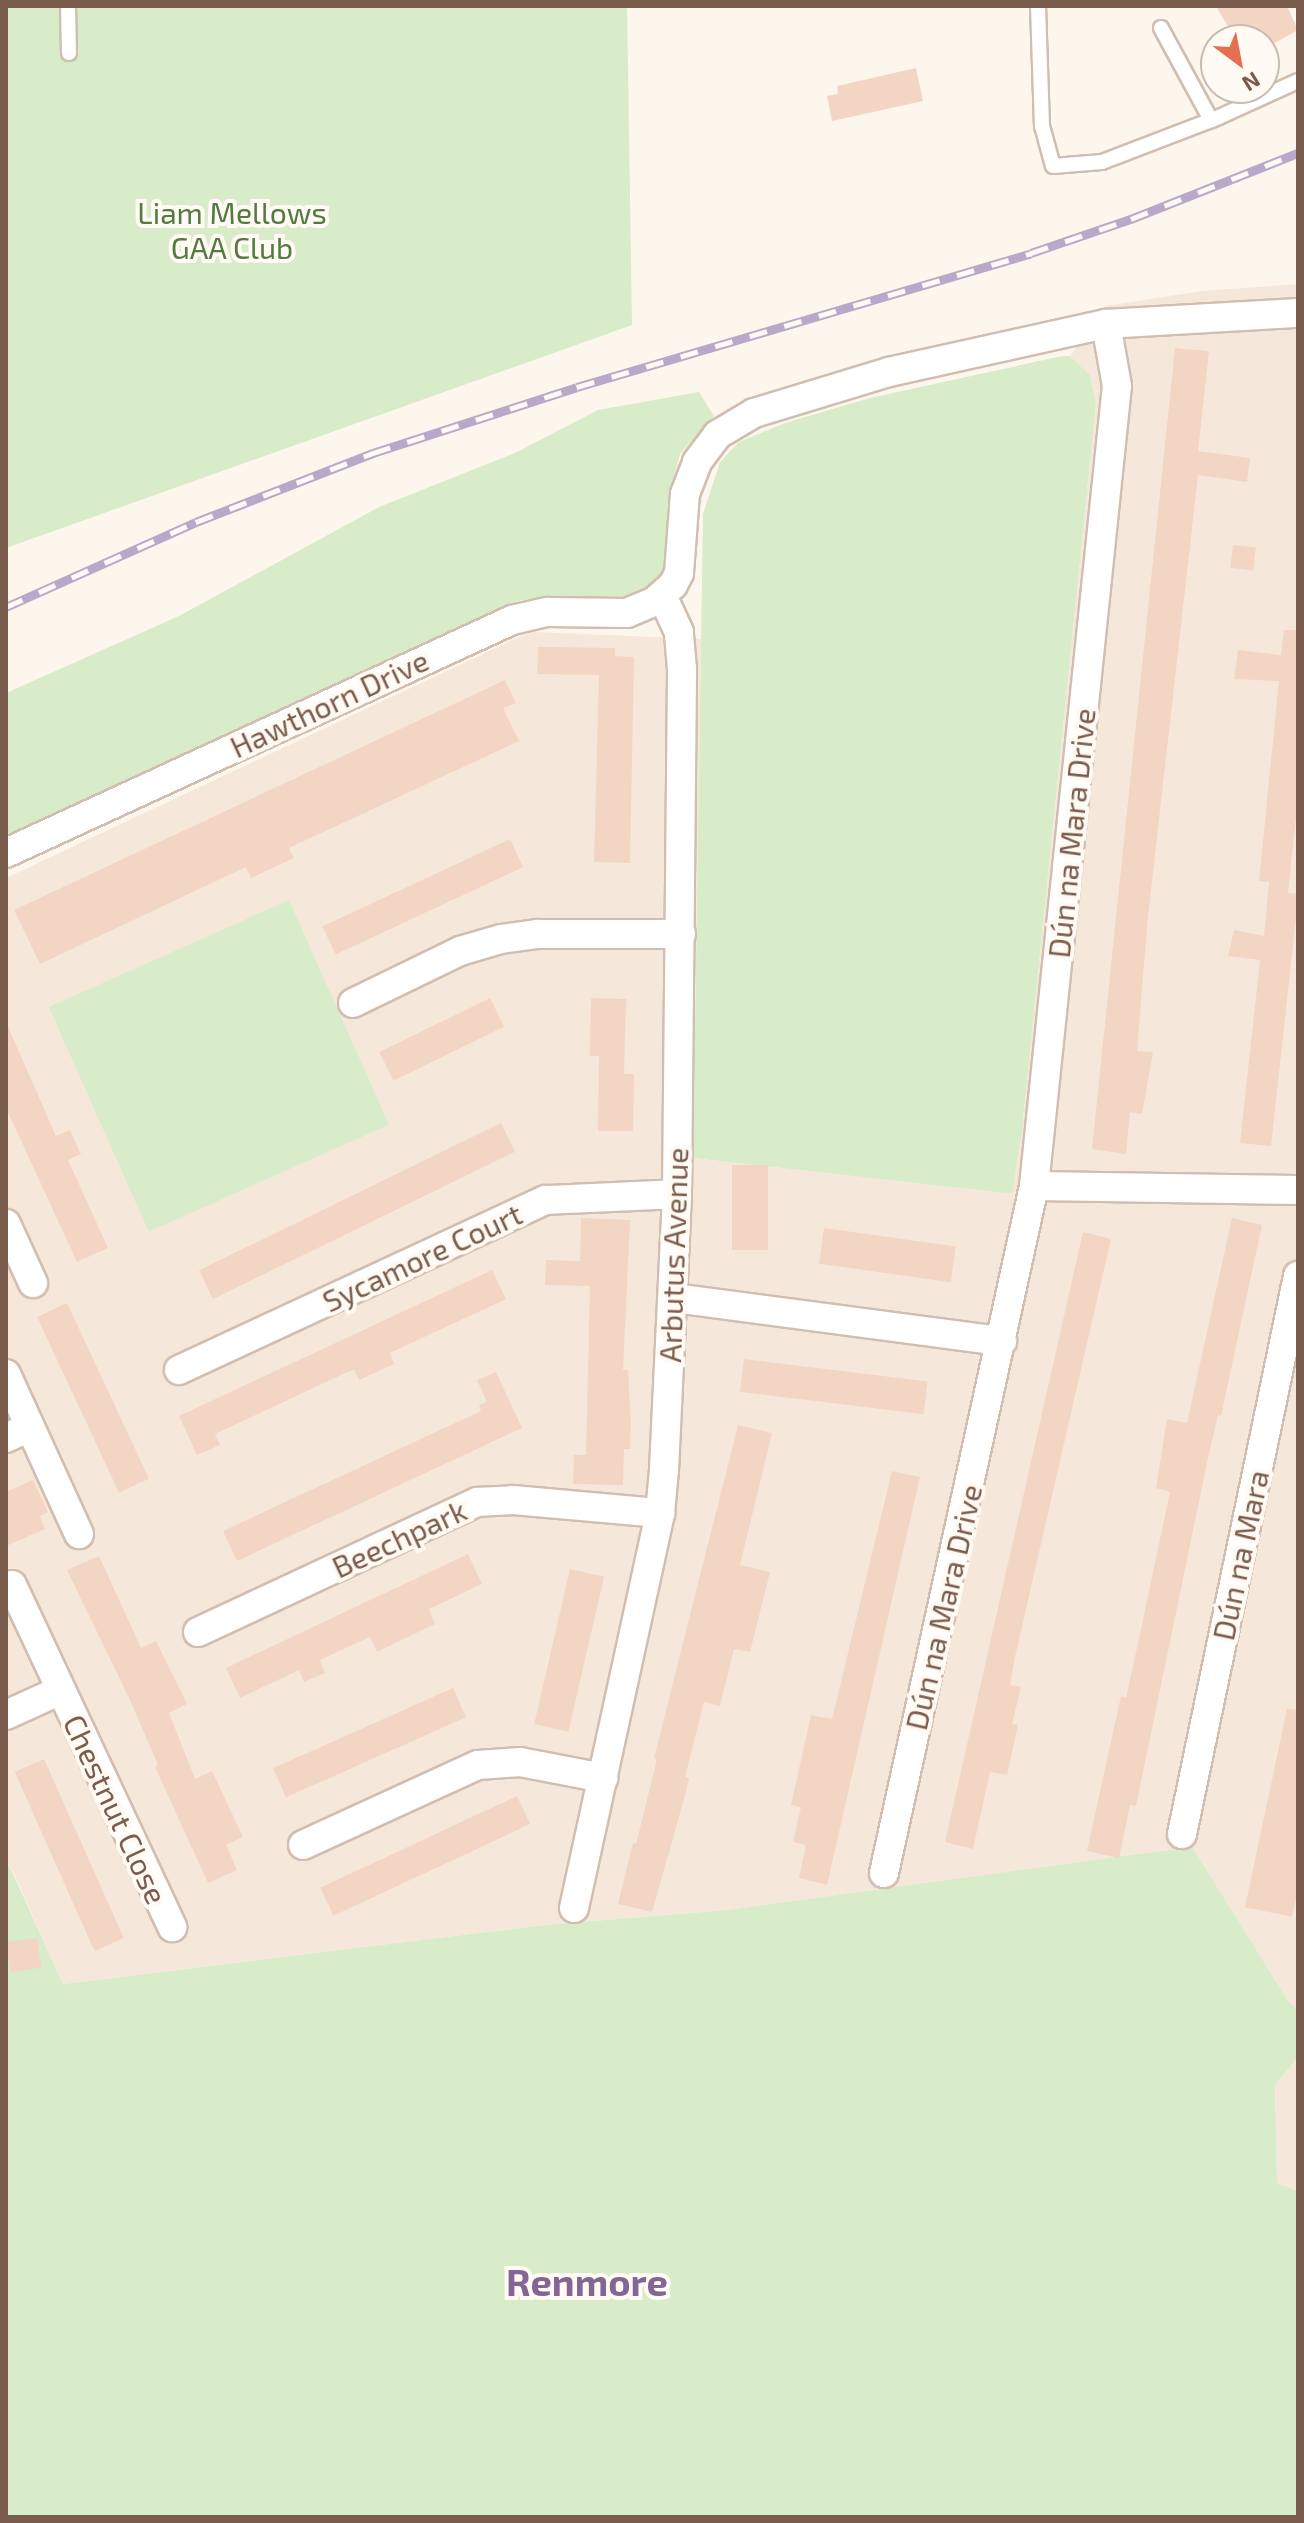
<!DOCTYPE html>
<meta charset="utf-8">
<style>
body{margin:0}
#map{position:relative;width:1304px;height:2523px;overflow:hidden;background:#fdf6ec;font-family:"Exo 2",sans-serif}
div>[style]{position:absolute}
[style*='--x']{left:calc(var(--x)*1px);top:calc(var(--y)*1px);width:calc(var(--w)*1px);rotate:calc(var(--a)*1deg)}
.residential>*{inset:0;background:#f5e8da}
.green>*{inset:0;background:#d8ecc9;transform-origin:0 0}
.building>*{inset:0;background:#f3d5c3;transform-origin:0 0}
.roads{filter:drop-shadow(2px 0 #d1beb0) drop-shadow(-2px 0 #d1beb0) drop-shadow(0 2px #d1beb0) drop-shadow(0 -2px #d1beb0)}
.lane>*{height:14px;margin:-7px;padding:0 7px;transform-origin:7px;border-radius:7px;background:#fff}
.street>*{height:28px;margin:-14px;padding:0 14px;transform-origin:14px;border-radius:14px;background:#fff}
.rail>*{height:9px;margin-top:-4.5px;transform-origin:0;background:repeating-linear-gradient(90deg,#fffaf3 0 18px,#b9a8c9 0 36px);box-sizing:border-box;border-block:2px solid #b9a8c9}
span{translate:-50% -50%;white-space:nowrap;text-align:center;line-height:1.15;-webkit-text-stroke:8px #fffaf3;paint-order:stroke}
.park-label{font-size:30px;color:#537a41}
.street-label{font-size:30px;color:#7a5c4d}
.district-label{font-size:38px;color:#846695;font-weight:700}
.frame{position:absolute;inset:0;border:8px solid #7a5c4d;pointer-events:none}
.north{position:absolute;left:1200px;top:24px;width:80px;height:80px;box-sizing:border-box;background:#fffaf3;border:2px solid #cabbb1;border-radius:50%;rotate:148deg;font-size:22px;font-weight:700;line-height:32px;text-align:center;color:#7a5c4d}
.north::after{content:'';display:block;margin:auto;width:28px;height:36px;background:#e76f51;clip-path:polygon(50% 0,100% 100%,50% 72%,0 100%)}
</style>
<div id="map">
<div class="residential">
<i style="clip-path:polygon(1298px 284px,1298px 2010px,1288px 2001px,1192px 1848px,727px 1910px,545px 1925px,63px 1984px,11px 1867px,6px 1869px,6px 878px,521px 636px,535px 632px,701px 639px,693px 1158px,1011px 1194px,1022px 1130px,1096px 403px,1090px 375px,1070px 356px,1105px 306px,1202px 291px)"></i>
<i style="clip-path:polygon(1298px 2057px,1298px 2191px,1277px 2183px,1275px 2085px)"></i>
</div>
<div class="green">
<i style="clip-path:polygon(6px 6px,627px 6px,632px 325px,6px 548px)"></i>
<i style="clip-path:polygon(1062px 356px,1070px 356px,1090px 375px,1096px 403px,1022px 1130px,1012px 1194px,693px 1158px,703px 514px,720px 462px,739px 442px,785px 423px,870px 398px)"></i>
<i style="clip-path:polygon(699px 392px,714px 416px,680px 454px,667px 507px,668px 555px,663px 572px,647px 590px,623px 600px,542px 597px,517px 601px,6px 838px,6px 693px,179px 616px,379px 507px,515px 453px,598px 410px)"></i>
<i style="left:289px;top:900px;width:246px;height:263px;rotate:66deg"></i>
<i style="clip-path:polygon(1192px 1847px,1288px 2001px,1298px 2010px,1298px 2057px,1275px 2085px,1277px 2183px,1298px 2191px,1298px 2517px,6px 2517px,6px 1869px,10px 1867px,63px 1984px,545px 1925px,727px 1910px)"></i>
</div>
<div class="building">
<i style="clip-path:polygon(1216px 6px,1287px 6px,1298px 30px,1264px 49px,1264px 40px,1236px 40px)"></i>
<i style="clip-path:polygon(916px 68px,923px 101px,832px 121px,827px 96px,838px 94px,837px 86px)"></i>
<i style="clip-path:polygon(1175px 348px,1209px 351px,1198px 451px,1250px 458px,1247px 482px,1198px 475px,1148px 917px,1137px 1051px,1153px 1052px,1142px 1114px,1130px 1112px,1126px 1154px,1092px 1149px)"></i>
<i style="left:1233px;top:545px;width:23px;height:23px;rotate:7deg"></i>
<i style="clip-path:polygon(1284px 630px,1298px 630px,1298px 799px,1288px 893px,1298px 894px,1298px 899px,1271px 1146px,1240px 1143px,1260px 960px,1228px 956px,1234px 930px,1264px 936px,1269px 882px,1259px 881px,1279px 681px,1234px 679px,1238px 650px,1281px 655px)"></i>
<i style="clip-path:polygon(538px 647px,615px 648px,615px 656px,634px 657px,630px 863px,594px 862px,599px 675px,537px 674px)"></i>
<i style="clip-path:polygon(505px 680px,516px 703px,503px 708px,519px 741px,289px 848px,294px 858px,251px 878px,246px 867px,40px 964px,14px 910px)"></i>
<i style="left:510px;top:839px;width:31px;height:207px;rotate:65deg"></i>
<i style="left:490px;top:998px;width:32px;height:123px;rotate:64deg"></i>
<i style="clip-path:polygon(591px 998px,626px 999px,624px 1074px,634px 1074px,633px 1131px,598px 1131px,599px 1056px,590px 1056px)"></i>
<i style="clip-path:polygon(6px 1022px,56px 1136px,70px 1130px,81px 1154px,68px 1160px,108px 1248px,77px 1262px,6px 1108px)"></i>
<i style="left:501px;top:1123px;width:32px;height:336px;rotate:64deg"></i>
<i style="left:732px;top:1165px;width:36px;height:85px"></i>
<i style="clip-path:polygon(581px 1218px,630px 1220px,623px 1370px,628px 1370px,631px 1422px,630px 1449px,624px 1449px,623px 1485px,573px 1484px,574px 1455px,586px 1455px,590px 1286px,545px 1285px,546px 1260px,580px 1261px)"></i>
<i style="clip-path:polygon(1232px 1218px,1262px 1225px,1221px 1416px,1218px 1415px,1208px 1458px,1136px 1806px,1130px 1805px,1119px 1858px,1087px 1851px,1121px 1696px,1126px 1698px,1140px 1634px,1170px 1492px,1156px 1488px,1167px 1419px,1187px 1423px)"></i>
<i style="left:824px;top:1228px;width:133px;height:36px;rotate:8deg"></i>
<i style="clip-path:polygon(1083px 1232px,1111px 1239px,1015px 1657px,1010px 1685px,1021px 1687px,1012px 1724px,1018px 1725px,1007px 1775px,990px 1772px,973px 1849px,945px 1842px)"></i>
<i style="clip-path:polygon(492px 1270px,506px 1299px,390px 1353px,394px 1364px,359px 1380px,354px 1369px,215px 1434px,220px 1445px,197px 1455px,179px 1416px)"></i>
<i style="left:67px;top:1303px;width:194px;height:33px;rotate:65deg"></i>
<i style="left:744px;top:1359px;width:185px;height:33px;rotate:7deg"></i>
<i style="clip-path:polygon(496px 1372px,522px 1428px,237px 1561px,223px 1531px,481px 1411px,479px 1405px,487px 1402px,477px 1380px)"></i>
<i style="clip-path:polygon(738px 1425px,772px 1433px,740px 1565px,770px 1572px,750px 1652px,734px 1649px,720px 1706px,704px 1702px,685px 1777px,689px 1778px,686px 1792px,652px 1912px,618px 1904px,633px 1843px,636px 1844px,657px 1759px,654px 1758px)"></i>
<i style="clip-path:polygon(892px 1471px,920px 1477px,827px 1885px,799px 1878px,806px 1845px,793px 1842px,801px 1807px,791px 1805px,811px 1715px,832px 1719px)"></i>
<i style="clip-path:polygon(33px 1480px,48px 1512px,40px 1516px,45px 1529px,6px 1546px,6px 1492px)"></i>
<i style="clip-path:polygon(468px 1554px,482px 1584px,429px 1609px,435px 1624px,377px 1652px,370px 1637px,320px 1660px,325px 1673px,304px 1682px,299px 1670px,240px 1698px,226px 1668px)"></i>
<i style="clip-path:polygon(99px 1556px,141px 1648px,156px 1641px,187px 1704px,169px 1713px,195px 1779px,212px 1771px,243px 1837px,226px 1845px,237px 1870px,208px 1883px,155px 1767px,158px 1765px,130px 1700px,67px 1570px)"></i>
<i style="left:570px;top:1569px;width:35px;height:159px;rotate:13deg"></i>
<i style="left:453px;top:1688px;width:32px;height:197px;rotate:66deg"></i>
<i style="clip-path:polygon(1287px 1709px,1298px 1710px,1298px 1889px,1292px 1917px,1245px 1907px)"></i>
<i style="left:44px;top:1759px;width:196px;height:32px;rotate:66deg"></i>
<i style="left:517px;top:1796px;width:31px;height:217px;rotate:65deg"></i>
<i style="left:37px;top:1938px;width:30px;height:31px;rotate:82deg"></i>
</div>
<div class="roads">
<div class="lane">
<i style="--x:68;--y:6;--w:47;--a:88.8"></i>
<i style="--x:1038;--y:6;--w:120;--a:88.1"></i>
<i style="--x:1042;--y:126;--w:41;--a:74.6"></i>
<i style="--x:1053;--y:166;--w:49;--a:-4.7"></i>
<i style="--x:1102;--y:162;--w:125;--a:-21"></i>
<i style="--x:1219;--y:117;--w:87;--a:-24.5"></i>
<i style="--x:1161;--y:28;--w:105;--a:61.5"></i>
</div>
<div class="street">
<i style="--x:6;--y:853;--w:557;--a:-24.72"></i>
<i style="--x:512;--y:620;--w:37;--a:-13"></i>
<i style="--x:548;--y:612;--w:79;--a:0.7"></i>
<i style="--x:627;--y:613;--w:30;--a:-23"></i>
<i style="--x:655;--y:601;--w:24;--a:-42"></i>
<i style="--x:673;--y:585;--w:13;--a:-63"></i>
<i style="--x:679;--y:573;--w:79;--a:-85.7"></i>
<i style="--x:685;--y:494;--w:34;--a:-69"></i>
<i style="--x:697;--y:462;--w:34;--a:-53"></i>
<i style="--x:717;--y:435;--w:43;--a:-30.7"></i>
<i style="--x:754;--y:413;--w:141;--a:-16.9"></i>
<i style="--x:889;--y:372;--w:222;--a:-12.5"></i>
<i style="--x:1106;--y:324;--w:192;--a:-3.3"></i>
<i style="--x:353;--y:1003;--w:119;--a:-25.9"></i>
<i style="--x:460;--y:951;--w:43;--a:-16.3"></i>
<i style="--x:501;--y:939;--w:37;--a:-8"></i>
<i style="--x:538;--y:934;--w:143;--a:0"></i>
<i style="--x:1034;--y:1186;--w:264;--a:0.9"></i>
<i style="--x:6;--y:1224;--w:65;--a:65.4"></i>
<i style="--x:674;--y:1298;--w:331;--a:7.5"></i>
<i style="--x:179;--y:1370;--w:404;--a:-24.9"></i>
<i style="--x:546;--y:1200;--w:131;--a:-2.6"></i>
<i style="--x:6;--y:1374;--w:176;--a:65.5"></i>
<i style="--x:6;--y:1438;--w:26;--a:-25"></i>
<i style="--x:12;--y:1585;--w:378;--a:64.9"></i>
<i style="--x:198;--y:1632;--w:308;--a:-25"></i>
<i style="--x:477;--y:1502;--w:36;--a:-3"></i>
<i style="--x:513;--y:1500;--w:148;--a:5.1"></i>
<i style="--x:6;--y:1715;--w:60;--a:-24.4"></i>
<i style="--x:1182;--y:1834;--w:570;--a:-78.26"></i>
<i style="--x:303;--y:1845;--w:192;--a:-24.6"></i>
<i style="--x:478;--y:1765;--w:42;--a:-4.1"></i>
<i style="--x:520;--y:1762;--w:85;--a:10.9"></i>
<i style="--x:884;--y:1873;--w:703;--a:-77.68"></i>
<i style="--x:1034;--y:1186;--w:804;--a:-84.08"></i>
<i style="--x:1117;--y:386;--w:63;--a:-100.1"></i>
<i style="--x:574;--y:1908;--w:404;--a:-77.7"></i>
<i style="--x:660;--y:1513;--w:43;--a:-84.7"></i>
<i style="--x:664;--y:1470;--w:276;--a:-87.3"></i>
<i style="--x:677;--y:1194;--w:525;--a:-89.45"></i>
<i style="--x:682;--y:669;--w:37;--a:-95"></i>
<i style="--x:679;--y:632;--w:40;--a:-115"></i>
</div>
</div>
<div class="rail">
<i style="--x:6;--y:607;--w:208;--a:-24.1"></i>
<i style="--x:196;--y:522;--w:190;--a:-21.3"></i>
<i style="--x:373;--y:453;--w:214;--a:-17.9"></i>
<i style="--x:577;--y:387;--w:473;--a:-16.4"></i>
<i style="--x:1031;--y:253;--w:106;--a:-18.8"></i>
<i style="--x:1131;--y:219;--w:180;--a:-21.6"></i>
</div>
<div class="park-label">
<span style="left:232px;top:229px">Liam Mellows<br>GAA Club</span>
</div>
<div class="street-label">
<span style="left:329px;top:703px;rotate:-25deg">Hawthorn Drive</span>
<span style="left:1071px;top:833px;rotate:-84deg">Dún na Mara Drive</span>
<span style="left:673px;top:1255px;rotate:-88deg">Arbutus Avenue</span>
<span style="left:422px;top:1257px;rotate:-25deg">Sycamore Court</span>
<span style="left:399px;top:1538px;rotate:-25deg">Beechpark</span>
<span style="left:1240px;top:1555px;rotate:-78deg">Dún na Mara</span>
<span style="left:943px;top:1607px;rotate:-77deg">Dún na Mara Drive</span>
<span style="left:116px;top:1809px;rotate:65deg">Chestnut Close</span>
</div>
<div class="district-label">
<span style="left:587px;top:2282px">Renmore</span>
</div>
<div class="frame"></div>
<div class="north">N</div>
</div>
